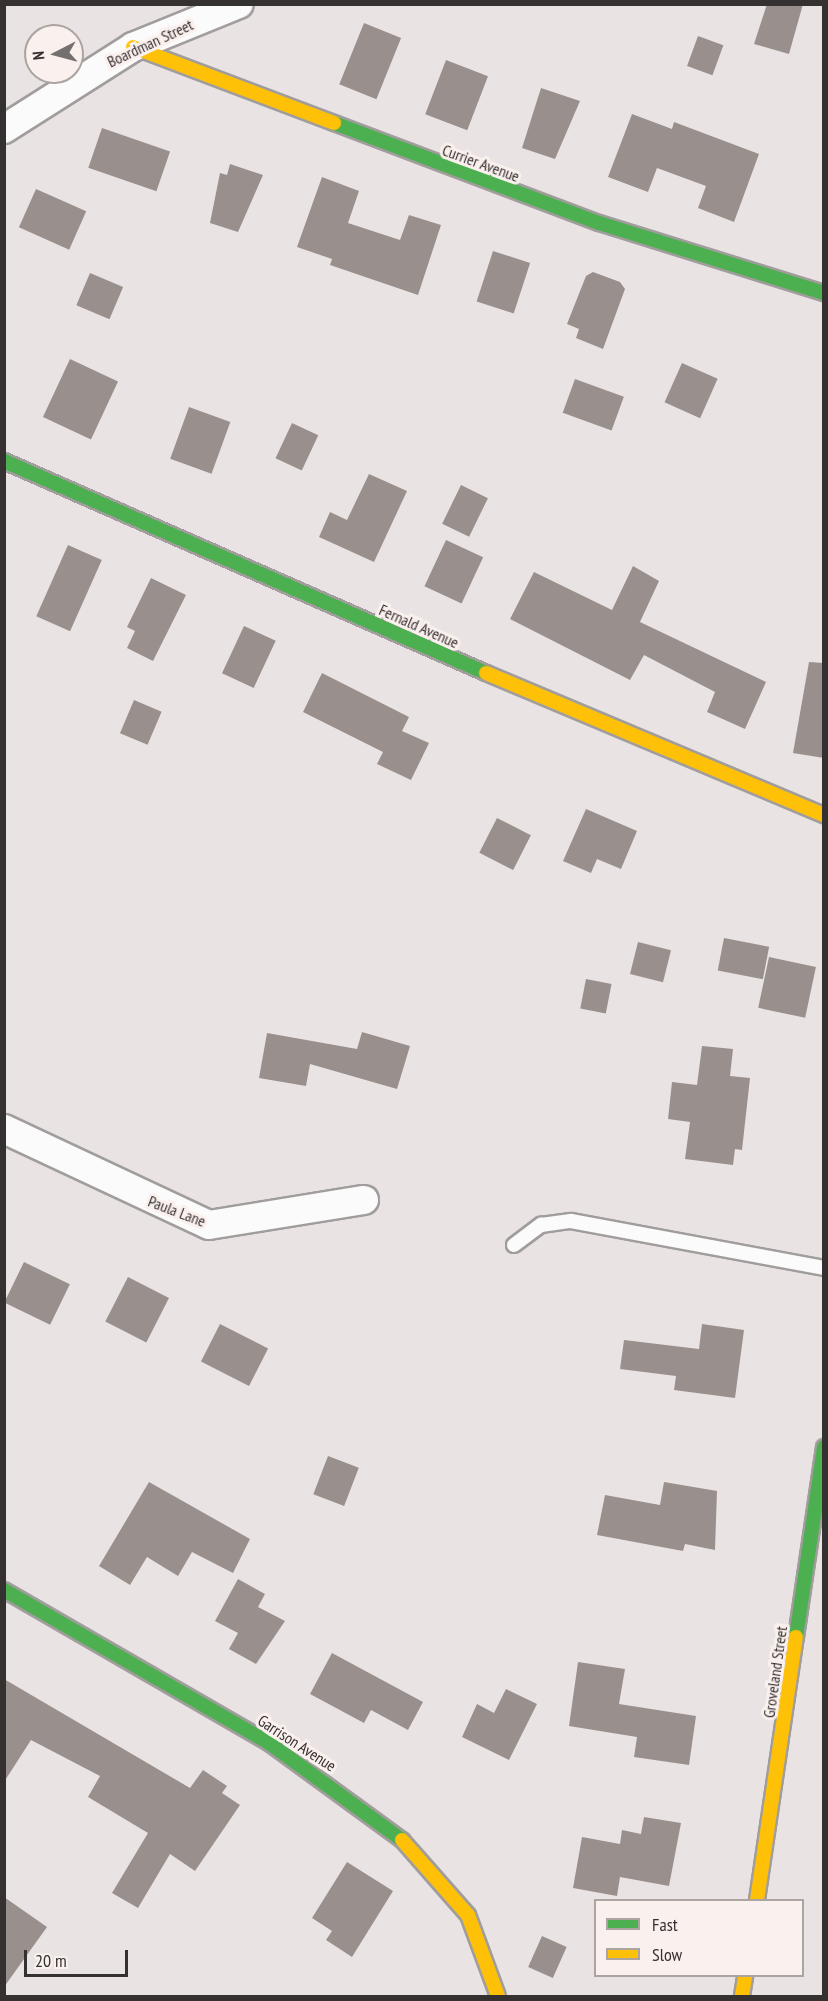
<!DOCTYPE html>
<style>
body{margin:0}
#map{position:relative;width:828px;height:2001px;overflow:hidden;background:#e9e4e3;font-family:"PT Sans Narrow",sans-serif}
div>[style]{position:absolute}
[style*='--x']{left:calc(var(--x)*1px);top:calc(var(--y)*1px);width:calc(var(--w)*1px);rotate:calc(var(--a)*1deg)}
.building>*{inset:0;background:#99908e;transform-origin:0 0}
.roads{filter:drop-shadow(2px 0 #a19d9d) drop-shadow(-2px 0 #a19d9d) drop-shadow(0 2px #a19d9d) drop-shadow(0 -2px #a19d9d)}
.lane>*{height:14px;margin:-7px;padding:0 7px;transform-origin:7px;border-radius:7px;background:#fcfbfb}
.street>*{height:28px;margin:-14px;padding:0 14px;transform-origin:14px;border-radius:14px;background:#fcfbfb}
.fast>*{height:14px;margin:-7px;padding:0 7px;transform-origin:7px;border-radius:7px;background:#4caf50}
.slow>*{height:14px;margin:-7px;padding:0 7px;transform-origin:7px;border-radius:7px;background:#ffc107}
span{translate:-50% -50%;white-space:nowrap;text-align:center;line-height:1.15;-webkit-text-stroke:6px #faf0ed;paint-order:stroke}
.street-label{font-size:16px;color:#353130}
.frame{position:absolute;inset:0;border:6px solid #353130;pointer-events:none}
.legend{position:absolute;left:594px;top:1899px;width:210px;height:78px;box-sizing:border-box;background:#faf0ed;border:2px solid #aba4a1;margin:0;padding:8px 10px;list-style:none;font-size:18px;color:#353130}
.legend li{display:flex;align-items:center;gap:12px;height:30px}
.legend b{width:30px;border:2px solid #aba4a1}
.north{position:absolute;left:24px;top:24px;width:60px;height:60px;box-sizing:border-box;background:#faf0ed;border:2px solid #aba4a1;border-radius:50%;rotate:264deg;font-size:16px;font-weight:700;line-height:24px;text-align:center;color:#353130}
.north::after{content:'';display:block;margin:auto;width:21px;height:27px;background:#74706f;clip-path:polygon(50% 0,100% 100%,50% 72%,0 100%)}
.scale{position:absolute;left:24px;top:1950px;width:104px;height:27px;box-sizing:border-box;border:3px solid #353130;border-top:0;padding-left:8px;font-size:18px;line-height:21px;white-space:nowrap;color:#353130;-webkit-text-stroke:4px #faf0ed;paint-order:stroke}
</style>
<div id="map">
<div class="building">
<i style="clip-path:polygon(767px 4px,803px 4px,789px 54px,754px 44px)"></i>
<i style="left:364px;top:23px;width:40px;height:66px;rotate:22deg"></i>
<i style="left:698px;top:36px;width:27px;height:32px;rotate:20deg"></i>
<i style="left:446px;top:60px;width:45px;height:58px;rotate:21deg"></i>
<i style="clip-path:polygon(541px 88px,580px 101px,555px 159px,522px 148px)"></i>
<i style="clip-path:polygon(632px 114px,672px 129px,674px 122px,759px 154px,734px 222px,698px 208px,706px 186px,657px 168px,648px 192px,608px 177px)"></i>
<i style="left:102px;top:128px;width:72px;height:42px;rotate:19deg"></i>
<i style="clip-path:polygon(230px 164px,263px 175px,238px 232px,210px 223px,220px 173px,227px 175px)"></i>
<i style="clip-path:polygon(322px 177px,359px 191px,348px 223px,400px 240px,409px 215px,441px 225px,418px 295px,330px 265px,332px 259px,297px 247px)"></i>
<i style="left:36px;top:189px;width:55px;height:42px;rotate:24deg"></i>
<i style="left:493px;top:251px;width:39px;height:53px;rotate:18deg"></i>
<i style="clip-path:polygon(593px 272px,620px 282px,625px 289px,603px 349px,576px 338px,579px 329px,567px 324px,586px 276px)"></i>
<i style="left:90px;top:273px;width:36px;height:35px;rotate:23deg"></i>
<i style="left:70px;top:359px;width:53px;height:64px;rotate:25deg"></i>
<i style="left:682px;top:363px;width:39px;height:43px;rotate:24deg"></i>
<i style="left:575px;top:379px;width:52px;height:36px;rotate:20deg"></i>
<i style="left:189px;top:407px;width:44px;height:55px;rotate:20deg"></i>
<i style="left:292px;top:423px;width:29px;height:39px;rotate:25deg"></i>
<i style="clip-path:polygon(369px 474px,407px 491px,374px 562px,319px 537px,330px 512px,347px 520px)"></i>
<i style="left:461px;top:485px;width:30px;height:43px;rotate:26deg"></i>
<i style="left:446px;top:540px;width:41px;height:51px;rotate:25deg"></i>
<i style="left:68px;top:545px;width:37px;height:78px;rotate:24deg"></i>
<i style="clip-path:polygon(633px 566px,659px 581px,640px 622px,766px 682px,745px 729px,707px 712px,715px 692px,644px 655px,630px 680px,510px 619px,534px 572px,612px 610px)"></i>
<i style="clip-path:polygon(151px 578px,186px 595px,153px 661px,127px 648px,135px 631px,127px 627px)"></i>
<i style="left:244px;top:626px;width:35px;height:52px;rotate:25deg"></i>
<i style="clip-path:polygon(809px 662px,824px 663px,824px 758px,793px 753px)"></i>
<i style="clip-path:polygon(322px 673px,409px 717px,402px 731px,429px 743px,411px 780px,377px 764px,383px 752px,303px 712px)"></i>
<i style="left:134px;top:700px;width:30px;height:36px;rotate:23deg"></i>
<i style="clip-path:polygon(586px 809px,637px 831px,621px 869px,597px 859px,591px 873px,563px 861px)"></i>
<i style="left:497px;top:818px;width:38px;height:39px;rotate:27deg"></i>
<i style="left:724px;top:938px;width:46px;height:33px;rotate:11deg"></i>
<i style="left:638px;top:942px;width:34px;height:33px;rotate:14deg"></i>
<i style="left:769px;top:957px;width:48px;height:52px;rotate:12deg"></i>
<i style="left:586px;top:979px;width:26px;height:30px;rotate:11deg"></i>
<i style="clip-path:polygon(362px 1032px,410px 1046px,397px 1089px,310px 1064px,306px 1086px,259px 1078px,267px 1033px,357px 1049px)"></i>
<i style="clip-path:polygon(702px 1046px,733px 1049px,730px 1076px,750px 1078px,742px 1150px,735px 1149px,733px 1165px,685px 1159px,690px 1122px,668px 1119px,672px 1082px,697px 1085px)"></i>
<i style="left:24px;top:1262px;width:51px;height:45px;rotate:26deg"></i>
<i style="left:128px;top:1277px;width:46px;height:50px;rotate:27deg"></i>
<i style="left:220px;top:1324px;width:54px;height:42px;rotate:27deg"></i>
<i style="clip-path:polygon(702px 1324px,744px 1330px,735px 1398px,674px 1390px,676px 1376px,620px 1369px,624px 1340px,699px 1349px)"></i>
<i style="left:328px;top:1456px;width:33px;height:41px;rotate:21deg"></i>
<i style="clip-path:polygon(149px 1482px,250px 1539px,233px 1573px,192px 1552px,178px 1576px,147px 1557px,130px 1585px,99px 1566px)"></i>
<i style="clip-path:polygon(664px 1482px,717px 1491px,715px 1550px,685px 1544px,683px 1551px,597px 1535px,605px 1495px,660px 1505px)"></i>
<i style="clip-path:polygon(238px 1579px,265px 1594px,258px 1607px,285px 1621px,256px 1664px,229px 1649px,238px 1633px,215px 1621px)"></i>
<i style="clip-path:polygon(332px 1653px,423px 1702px,408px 1730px,371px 1710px,364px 1723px,310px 1694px)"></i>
<i style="clip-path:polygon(578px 1662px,625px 1669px,619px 1704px,696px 1716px,689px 1765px,634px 1757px,637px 1737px,569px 1726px)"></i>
<i style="clip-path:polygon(4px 1679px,190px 1788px,203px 1770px,227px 1786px,222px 1793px,240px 1805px,195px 1871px,170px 1854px,138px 1908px,112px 1893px,148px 1833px,88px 1797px,100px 1776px,31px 1740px,4px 1782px)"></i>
<i style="clip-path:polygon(506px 1689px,537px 1704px,509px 1760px,462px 1737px,477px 1704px,494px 1713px)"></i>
<i style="clip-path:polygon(644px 1817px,681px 1823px,669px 1886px,620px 1877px,617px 1896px,573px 1888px,582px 1837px,620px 1844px,622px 1830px,641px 1834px)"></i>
<i style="clip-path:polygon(347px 1862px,393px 1891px,352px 1957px,326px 1940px,332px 1931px,312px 1918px)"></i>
<i style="clip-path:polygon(4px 1897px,47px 1927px,4px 1987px)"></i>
<i style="left:542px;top:1936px;width:27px;height:34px;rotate:24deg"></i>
</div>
<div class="roads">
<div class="lane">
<i style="--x:514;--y:1245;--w:34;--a:-37"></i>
<i style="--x:541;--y:1225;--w:30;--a:-8"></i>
<i style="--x:571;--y:1221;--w:257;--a:10.5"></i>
</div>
<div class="street">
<i style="--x:4;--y:129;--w:153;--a:-32.4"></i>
<i style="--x:133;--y:47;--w:114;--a:-22.1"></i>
<i style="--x:4;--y:1129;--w:226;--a:25.1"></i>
<i style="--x:209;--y:1225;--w:157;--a:-9.2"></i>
</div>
<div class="fast">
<i style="--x:334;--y:123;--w:283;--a:20.7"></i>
<i style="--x:599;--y:223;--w:236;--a:17.3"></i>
<i style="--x:4;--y:461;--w:527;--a:23.74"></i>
<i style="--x:4;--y:1590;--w:306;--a:30"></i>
<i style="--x:269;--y:1743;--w:165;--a:36.1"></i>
<i style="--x:796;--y:1637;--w:192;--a:-81.6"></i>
</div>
<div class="slow">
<i style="--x:133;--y:47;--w:215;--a:20.7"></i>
<i style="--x:486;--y:673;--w:367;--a:22.8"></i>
<i style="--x:402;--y:1840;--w:100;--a:48.7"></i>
<i style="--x:468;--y:1915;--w:86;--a:69.7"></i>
<i style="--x:757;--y:1900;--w:266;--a:-81.6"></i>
<i style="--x:742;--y:1996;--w:20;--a:-81"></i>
</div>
</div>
<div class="street-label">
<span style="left:150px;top:43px;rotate:-25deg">Boardman Street</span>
<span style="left:481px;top:163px;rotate:20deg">Currier Avenue</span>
<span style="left:419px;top:626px;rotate:24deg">Fernald Avenue</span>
<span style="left:177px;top:1211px;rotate:21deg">Paula Lane</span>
<span style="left:775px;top:1672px;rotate:-82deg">Groveland Street</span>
<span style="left:297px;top:1743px;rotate:33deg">Garrison Avenue</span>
</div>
<div class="frame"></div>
<ul class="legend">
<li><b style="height:8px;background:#4caf50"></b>Fast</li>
<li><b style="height:8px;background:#ffc107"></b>Slow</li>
</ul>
<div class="north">N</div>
<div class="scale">20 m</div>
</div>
